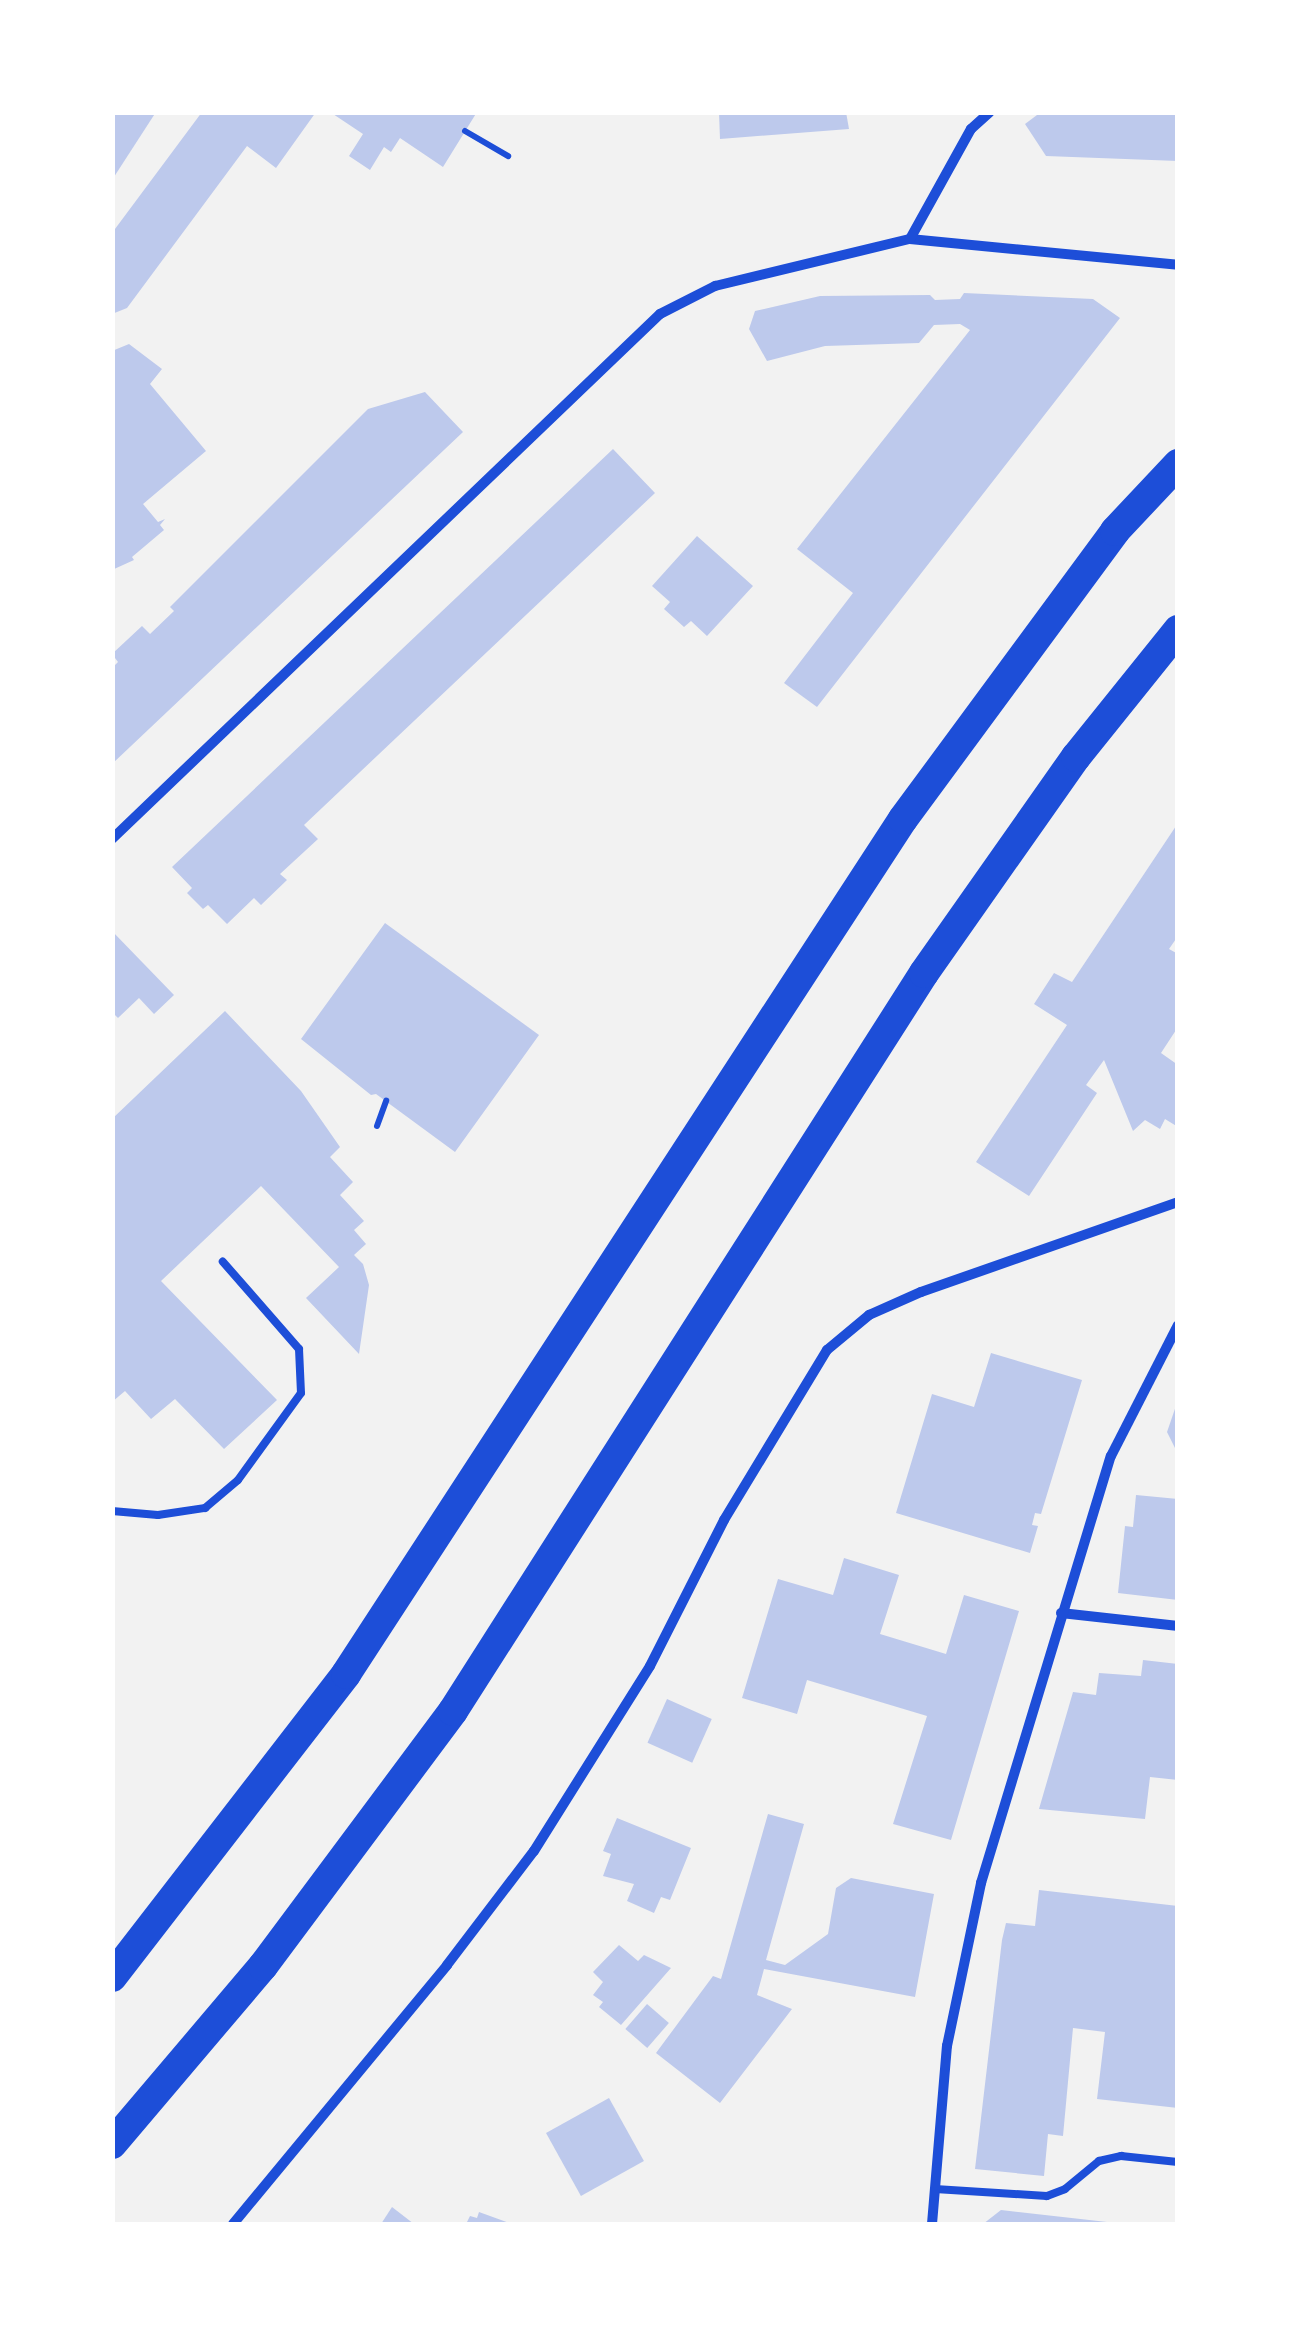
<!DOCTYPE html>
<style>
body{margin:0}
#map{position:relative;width:1290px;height:2337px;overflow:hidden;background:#f2f2f2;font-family:"Source Serif 4",serif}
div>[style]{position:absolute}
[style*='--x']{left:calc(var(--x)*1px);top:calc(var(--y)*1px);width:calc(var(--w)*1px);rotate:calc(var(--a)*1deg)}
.building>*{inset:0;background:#bdc9ec;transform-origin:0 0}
.path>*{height:6px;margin:-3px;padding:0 3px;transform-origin:3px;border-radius:3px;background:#1d4ed8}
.service>*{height:8px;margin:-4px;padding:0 4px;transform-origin:4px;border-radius:4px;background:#1d4ed8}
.minor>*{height:10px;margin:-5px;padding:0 5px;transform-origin:5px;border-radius:5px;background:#1d4ed8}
.motorway>*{height:30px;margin:-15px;padding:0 15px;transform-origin:15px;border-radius:15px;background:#1d4ed8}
span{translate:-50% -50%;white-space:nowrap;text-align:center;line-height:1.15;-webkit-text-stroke:10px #fff;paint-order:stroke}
.frame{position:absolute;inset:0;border:115px solid #fff;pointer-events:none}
</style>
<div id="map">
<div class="building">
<i style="clip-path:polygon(112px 112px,156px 112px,112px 180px)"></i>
<i style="clip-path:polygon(202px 112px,316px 112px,276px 168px,247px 146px,127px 308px,112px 314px,112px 233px)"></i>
<i style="clip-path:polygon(330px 112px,477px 112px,443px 167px,400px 138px,391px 152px,384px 147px,370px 170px,349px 156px,363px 134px)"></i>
<i style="clip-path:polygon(719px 112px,846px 112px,849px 129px,720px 139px)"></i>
<i style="clip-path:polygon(1041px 112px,1178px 112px,1178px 161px,1046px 156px,1025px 124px)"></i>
<i style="clip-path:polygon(964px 293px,1093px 299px,1120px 318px,817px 707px,784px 683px,853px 593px,797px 549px,970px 330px,960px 324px,934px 325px,919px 343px,825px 346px,767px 361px,749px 329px,755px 311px,820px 296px,930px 295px,935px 300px,960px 299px)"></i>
<i style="clip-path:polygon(129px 344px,162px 369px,150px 384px,206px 451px,143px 504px,158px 522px,165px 519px,160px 525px,164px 530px,132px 557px,134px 560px,112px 570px,112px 351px)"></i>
<i style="clip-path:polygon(425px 392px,463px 432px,112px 764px,112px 668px,118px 662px,112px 654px,142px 626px,150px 634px,174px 611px,170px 607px,368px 409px)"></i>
<i style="clip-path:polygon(613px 449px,655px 493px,304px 825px,318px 839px,280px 874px,287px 880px,261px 905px,254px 898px,227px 924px,208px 905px,203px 909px,187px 893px,192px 888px,172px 867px)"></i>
<i style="clip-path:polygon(697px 536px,753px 586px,707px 636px,691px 621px,684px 627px,664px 609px,670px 602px,652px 586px)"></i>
<i style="clip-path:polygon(1178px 823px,1178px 936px,1169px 949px,1178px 954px,1178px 1027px,1161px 1053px,1178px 1065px,1178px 1127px,1165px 1119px,1160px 1129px,1145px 1120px,1133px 1131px,1104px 1060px,1086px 1085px,1097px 1093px,1029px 1196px,976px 1162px,1067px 1025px,1034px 1004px,1054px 973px,1072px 982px)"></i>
<i style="clip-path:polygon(385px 923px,539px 1035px,455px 1152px,376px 1094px,371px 1095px,301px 1039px)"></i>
<i style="clip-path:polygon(112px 931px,174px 995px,154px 1014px,139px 998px,118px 1018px,112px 1012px)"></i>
<i style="clip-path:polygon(225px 1011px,301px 1091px,340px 1147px,330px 1157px,353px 1182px,340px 1195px,364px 1221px,354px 1230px,366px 1244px,354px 1255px,363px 1264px,369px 1285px,359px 1354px,306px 1298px,339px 1267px,261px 1186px,161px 1281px,277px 1400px,224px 1449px,175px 1399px,151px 1419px,125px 1391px,112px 1402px,112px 1119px)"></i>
<i style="clip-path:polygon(991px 1353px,1082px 1380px,1041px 1514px,1035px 1513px,1032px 1525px,1038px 1526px,1030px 1553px,896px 1513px,932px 1394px,974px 1407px)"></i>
<i style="clip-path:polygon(1178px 1400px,1178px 1454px,1167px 1432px)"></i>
<i style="clip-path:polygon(1136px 1495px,1178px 1499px,1178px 1600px,1118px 1593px,1125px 1526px,1133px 1527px)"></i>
<i style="clip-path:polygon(844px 1558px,899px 1575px,880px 1634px,946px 1654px,964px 1595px,1019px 1611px,951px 1840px,893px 1824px,927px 1716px,807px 1680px,797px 1714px,742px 1698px,778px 1579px,833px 1595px)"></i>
<i style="clip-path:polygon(1143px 1660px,1178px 1664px,1178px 1780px,1150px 1777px,1145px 1819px,1039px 1809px,1073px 1692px,1096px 1695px,1099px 1673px,1141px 1676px)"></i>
<i style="left:667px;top:1699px;width:49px;height:48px;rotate:24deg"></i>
<i style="clip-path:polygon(768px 1814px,804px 1824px,766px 1960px,785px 1965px,828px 1934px,836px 1888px,851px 1878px,934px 1894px,915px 1997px,764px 1969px,757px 1995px,792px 2009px,720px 2103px,656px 2053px,713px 1976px,721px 1979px)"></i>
<i style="clip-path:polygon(617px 1818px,691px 1848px,670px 1900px,661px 1897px,654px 1913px,627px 1901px,634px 1884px,603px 1876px,611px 1854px,603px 1851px)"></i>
<i style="clip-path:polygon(1039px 1890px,1178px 1906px,1178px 2108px,1097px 2099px,1105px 2032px,1073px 2028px,1063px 2136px,1048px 2134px,1044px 2176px,975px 2169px,1002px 1940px,1006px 1923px,1035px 1926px)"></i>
<i style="clip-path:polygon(619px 1945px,638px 1961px,644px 1955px,671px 1968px,621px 2025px,599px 2007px,603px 2002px,593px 1995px,603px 1982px,593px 1972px)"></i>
<i style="left:647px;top:2004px;width:29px;height:33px;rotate:41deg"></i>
<i style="left:609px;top:2098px;width:72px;height:72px;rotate:61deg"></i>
<i style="clip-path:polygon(392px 2207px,414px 2224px,381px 2224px)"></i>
<i style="clip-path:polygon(1001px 2210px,1107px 2222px,1106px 2224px,983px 2224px)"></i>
<i style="clip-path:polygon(479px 2212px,512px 2224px,466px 2224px,470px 2216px,477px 2218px)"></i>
</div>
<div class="path">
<i style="--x:465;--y:131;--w:50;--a:30.2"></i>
<i style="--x:377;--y:1126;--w:27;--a:-70"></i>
</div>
<div class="service">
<i style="--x:112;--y:1511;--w:46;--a:5"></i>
<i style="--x:158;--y:1515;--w:48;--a:-8.5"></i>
<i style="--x:205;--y:1508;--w:43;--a:-40.3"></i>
<i style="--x:238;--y:1480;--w:107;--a:-54.1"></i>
<i style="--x:301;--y:1393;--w:44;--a:-92.6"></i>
<i style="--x:299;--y:1349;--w:116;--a:-131.1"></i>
<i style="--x:935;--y:2189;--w:112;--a:3.6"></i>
<i style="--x:1047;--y:2196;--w:19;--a:-21"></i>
<i style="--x:1065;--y:2189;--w:44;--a:-39.5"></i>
<i style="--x:1099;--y:2161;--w:23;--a:-13"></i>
<i style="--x:1121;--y:2156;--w:57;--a:6"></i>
</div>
<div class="minor">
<i style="--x:910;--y:239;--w:269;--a:5.5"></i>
<i style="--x:112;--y:839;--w:759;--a:-43.77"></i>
<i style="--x:660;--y:314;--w:62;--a:-27"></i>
<i style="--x:715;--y:286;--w:201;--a:-13.6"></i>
<i style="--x:910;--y:239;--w:126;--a:-61"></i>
<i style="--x:971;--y:129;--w:25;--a:-42"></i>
<i style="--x:1061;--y:1613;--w:118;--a:6.3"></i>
<i style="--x:233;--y:2224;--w:336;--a:-50.4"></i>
<i style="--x:447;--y:1965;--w:143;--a:-52.7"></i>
<i style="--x:534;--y:1851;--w:218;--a:-57.9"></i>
<i style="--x:650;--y:1666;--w:164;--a:-63.1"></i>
<i style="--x:724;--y:1520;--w:199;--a:-58.8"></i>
<i style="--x:827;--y:1350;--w:55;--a:-39.8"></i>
<i style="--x:869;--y:1315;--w:57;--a:-23.9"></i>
<i style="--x:921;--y:1292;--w:272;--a:-19.3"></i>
<i style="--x:932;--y:2224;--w:179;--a:-85.2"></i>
<i style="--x:947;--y:2046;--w:167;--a:-78.2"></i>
<i style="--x:981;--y:1883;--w:446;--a:-73.1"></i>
<i style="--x:1111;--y:1456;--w:147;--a:-62.9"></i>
</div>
<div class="motorway">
<i style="--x:112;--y:1977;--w:383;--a:-52.3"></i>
<i style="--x:346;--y:1674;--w:1020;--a:-56.92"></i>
<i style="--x:903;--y:819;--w:358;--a:-53.6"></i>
<i style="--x:1115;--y:531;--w:92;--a:-46.8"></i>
<i style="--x:112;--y:2144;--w:233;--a:-49.7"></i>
<i style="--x:263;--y:1966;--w:318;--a:-53.3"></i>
<i style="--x:453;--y:1711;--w:875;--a:-57.45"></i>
<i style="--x:924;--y:973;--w:264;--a:-54.9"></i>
<i style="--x:1076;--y:757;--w:163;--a:-51.2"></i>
</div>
<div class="frame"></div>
</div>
